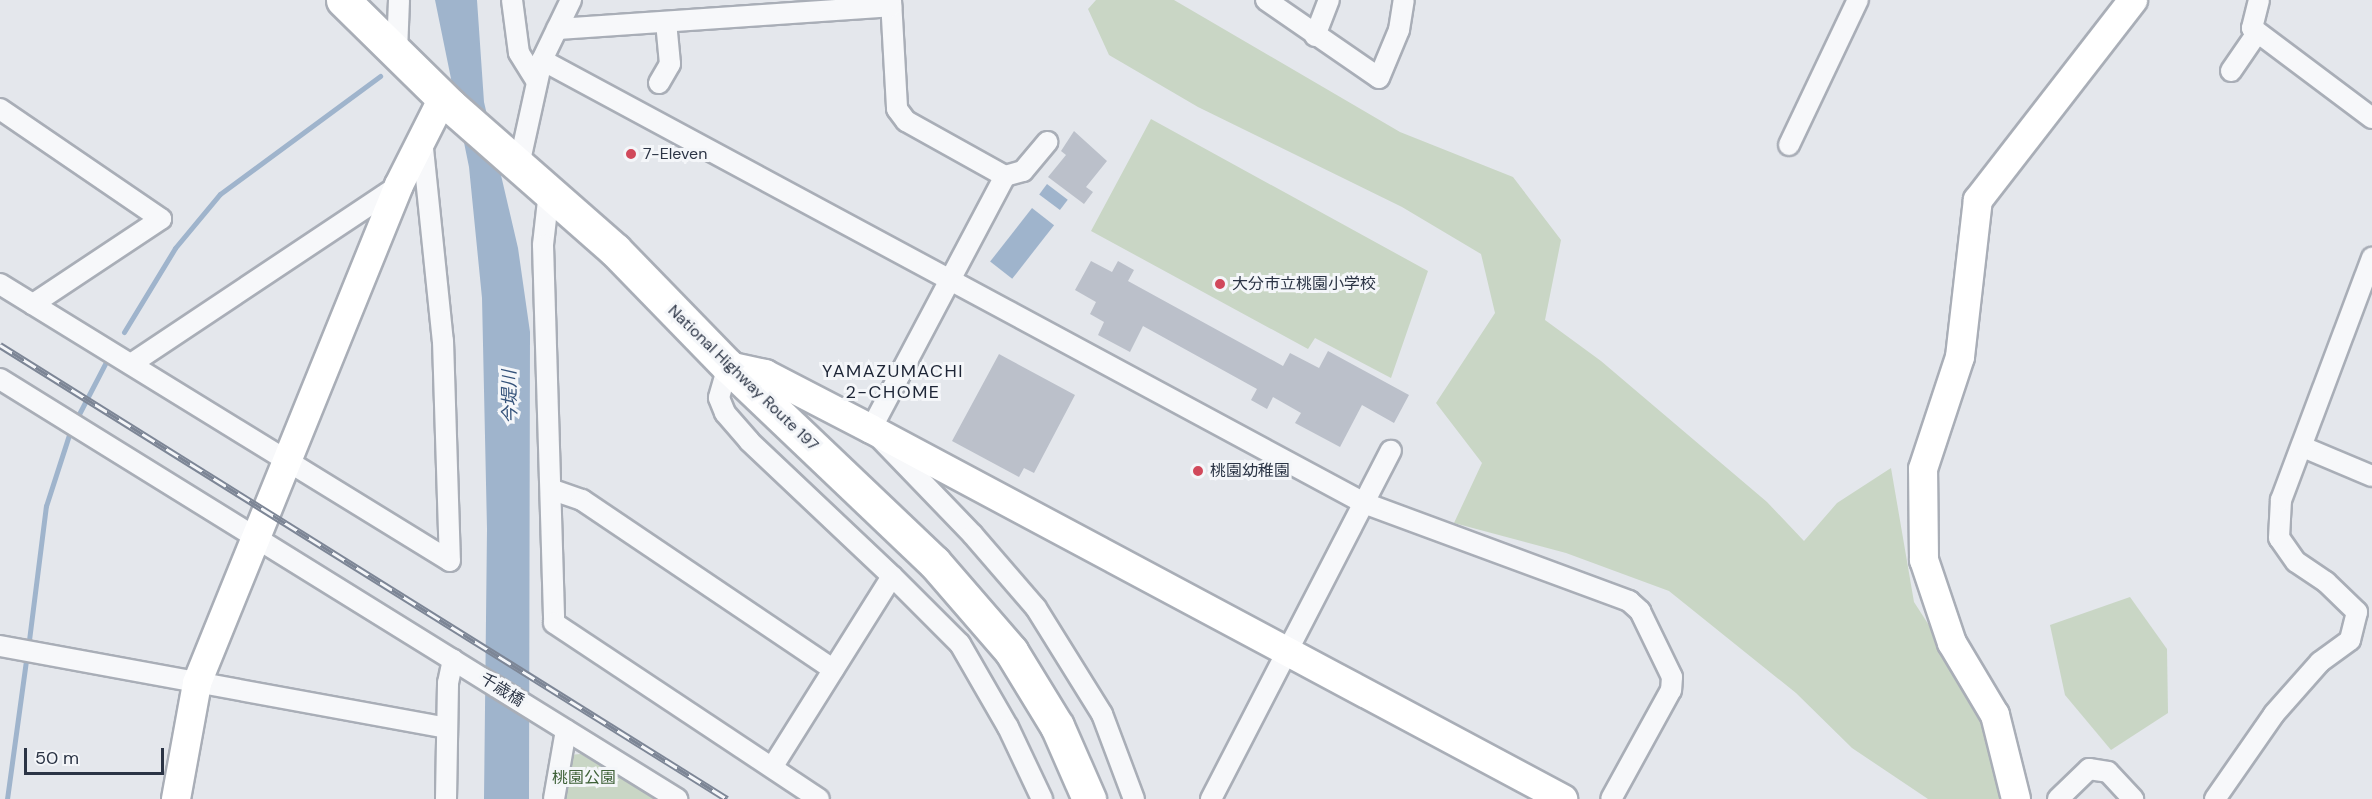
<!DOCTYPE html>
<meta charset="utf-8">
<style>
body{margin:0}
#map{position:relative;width:2372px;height:799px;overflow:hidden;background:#e4e7ec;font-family:"DM Sans","Noto Sans JP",sans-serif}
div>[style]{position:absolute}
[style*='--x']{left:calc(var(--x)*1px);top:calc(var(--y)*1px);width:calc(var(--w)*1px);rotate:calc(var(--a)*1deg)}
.green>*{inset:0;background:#c9d6c5}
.water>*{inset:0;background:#9fb4cc;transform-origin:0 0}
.stream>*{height:5px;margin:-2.5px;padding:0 2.5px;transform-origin:2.5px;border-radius:2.5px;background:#9fb4cc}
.building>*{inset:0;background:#bbc0ca}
.roads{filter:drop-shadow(2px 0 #a9aeb7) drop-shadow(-2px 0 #a9aeb7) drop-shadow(0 2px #a9aeb7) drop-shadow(0 -2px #a9aeb7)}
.street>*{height:20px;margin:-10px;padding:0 10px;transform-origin:10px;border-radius:10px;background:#f7f8fa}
.secondary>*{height:28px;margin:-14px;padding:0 14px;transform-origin:14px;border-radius:14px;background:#fff}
.highway>*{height:33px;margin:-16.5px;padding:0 16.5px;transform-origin:16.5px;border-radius:16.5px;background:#fff}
.rail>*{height:7px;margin-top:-3.5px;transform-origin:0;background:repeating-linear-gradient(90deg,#f4f6f9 0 14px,#7d8696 0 28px);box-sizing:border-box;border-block:2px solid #7d8696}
.dots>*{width:16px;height:16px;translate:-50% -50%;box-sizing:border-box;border:3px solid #f4f6f9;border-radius:50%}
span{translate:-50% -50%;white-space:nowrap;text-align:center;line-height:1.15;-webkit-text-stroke:6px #f4f6f9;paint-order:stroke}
.poi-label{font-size:16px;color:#2b3445}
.left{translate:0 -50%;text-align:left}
.street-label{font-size:16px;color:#2b3445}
.park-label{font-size:16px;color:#3f6138}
.neighbourhood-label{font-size:18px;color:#1d2536;letter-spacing:1.5px}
.water-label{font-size:18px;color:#34527a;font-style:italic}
.scale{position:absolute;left:24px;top:748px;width:140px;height:27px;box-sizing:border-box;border:3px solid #2b3445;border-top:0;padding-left:8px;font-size:18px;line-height:21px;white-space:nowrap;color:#2b3445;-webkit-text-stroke:4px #f4f6f9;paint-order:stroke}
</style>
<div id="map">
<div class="green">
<i style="clip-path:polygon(1096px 0,1174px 0,1400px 132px,1513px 177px,1561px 240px,1545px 320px,1601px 361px,1767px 502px,1804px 541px,1837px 503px,1891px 468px,1914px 602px,1970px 689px,2004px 761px,2009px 799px,1928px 799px,1852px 748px,1796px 693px,1669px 591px,1566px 553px,1454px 523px,1482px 463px,1436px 403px,1495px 313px,1481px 254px,1402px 207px,1198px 107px,1109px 55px,1088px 9px)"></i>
<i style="clip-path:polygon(1151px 119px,1428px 271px,1391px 378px,1315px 338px,1308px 349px,1091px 231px)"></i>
<i style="clip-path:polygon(2130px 597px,2167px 649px,2168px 713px,2111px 750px,2065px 695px,2050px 625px)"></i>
<i style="clip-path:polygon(581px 754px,655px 799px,561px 799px,568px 755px)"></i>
</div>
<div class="water">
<i style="clip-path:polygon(435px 0,477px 0,484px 102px,518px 248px,530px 332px,529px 799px,484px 799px,487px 529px,482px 298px,469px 167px)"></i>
<i style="left:1047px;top:184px;width:26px;height:13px;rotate:37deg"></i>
<i style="left:1032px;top:208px;width:28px;height:68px;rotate:38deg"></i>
</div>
<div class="stream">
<i style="--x:124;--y:332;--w:98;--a:-58.7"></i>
<i style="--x:175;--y:248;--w:70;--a:-50.2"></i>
<i style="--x:220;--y:194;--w:199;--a:-36.4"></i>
<i style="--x:79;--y:414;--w:59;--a:-62.6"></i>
<i style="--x:29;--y:640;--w:135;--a:-82.8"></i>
<i style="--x:46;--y:506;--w:75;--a:-72.1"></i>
<i style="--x:7;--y:799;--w:139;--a:-82.2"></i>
</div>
<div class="building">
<i style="clip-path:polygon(1074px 131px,1107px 161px,1086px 187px,1093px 192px,1084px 204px,1048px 177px,1066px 155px,1061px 151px)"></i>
<i style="clip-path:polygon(1091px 261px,1112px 272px,1118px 261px,1134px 270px,1128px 281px,1283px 366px,1290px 353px,1319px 368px,1328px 351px,1409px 395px,1394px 423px,1362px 405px,1340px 447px,1295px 423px,1301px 413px,1273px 397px,1267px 409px,1251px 400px,1257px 389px,1143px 326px,1130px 352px,1098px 335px,1104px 322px,1090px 314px,1096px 302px,1075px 290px)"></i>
<i style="clip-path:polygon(999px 354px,1075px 395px,1034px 473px,1024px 468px,1019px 477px,952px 441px)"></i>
</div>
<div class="roads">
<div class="street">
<i style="--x:512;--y:0;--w:53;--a:82.5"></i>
<i style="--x:519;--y:53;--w:32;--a:58"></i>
<i style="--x:891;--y:0;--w:109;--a:86.8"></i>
<i style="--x:897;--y:109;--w:15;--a:53"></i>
<i style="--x:906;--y:121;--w:113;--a:29.1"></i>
<i style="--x:1005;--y:176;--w:19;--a:-16"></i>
<i style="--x:1023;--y:171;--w:38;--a:-50"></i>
<i style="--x:1266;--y:0;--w:137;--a:34.6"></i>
<i style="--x:1379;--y:78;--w:52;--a:-67.4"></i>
<i style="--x:1399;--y:30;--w:30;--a:-81"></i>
<i style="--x:2259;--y:0;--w:29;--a:104"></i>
<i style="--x:2252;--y:28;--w:150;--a:36.9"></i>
<i style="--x:557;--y:29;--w:335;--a:-3.9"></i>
<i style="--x:1315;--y:36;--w:39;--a:-69"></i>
<i style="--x:397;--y:52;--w:52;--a:-87.8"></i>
<i style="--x:542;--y:60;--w:934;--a:28.32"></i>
<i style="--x:1364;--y:503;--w:283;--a:20.3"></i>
<i style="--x:1629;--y:601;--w:15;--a:42"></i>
<i style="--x:1640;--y:611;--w:73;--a:64.1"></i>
<i style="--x:1672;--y:677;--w:13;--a:94"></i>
<i style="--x:1671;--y:690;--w:124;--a:118.8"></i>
<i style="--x:2231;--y:71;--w:46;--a:-55.6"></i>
<i style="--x:659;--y:83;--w:22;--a:-60"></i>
<i style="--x:670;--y:64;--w:42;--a:-95.4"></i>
<i style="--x:0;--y:109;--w:195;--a:34.3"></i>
<i style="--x:161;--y:219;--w:154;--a:146.4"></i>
<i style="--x:422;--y:139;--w:203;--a:84.1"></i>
<i style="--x:443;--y:341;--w:220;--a:88.2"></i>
<i style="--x:1789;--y:145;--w:161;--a:-64.6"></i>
<i style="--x:519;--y:165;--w:107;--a:-77.6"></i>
<i style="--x:542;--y:60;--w:67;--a:-64.2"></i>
<i style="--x:1005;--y:176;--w:286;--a:117.9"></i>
<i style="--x:871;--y:429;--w:147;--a:46.1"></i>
<i style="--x:973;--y:535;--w:96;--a:49.2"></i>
<i style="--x:1036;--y:608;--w:125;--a:58.1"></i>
<i style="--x:1102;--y:714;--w:91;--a:69.4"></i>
<i style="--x:549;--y:192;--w:53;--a:96.5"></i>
<i style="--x:543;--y:245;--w:378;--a:88.3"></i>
<i style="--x:554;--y:623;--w:318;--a:33.6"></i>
<i style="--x:0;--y:284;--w:528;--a:31.61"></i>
<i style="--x:131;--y:364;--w:322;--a:-33.7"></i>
<i style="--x:728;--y:366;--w:33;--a:106"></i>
<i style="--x:719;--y:398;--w:16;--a:68"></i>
<i style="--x:725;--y:413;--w:37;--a:49"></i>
<i style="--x:749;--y:441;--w:197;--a:43.4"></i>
<i style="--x:0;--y:379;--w:797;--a:31.81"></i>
<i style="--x:2303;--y:447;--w:75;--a:22.8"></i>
<i style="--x:553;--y:490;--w:31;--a:19"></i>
<i style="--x:582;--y:500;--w:303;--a:34"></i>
<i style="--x:0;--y:646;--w:454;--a:10.4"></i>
<i style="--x:773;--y:766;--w:224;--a:-57.9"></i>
<i style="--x:892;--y:576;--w:96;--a:45"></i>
<i style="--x:960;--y:644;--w:96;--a:60"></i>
<i style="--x:1008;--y:727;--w:80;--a:64.7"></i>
<i style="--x:446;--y:799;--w:116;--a:-89"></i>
<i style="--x:448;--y:683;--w:24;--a:-78"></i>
<i style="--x:554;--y:799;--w:70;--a:-80.1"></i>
<i style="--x:1211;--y:799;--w:392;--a:-62.7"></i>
<i style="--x:2058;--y:799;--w:43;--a:-44.1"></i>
<i style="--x:2089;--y:769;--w:19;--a:9"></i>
<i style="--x:2108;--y:772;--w:37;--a:47"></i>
<i style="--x:2215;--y:799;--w:103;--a:-55.2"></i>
<i style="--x:2274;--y:714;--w:69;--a:-48.5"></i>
<i style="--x:2320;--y:662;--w:37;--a:-36"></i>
<i style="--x:2350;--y:640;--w:29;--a:-76"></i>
<i style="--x:2357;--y:612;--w:43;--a:-135.9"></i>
<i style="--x:2326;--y:582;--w:36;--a:-146"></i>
<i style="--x:2296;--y:562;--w:29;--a:-125"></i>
<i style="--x:2279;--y:538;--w:38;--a:-87"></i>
<i style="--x:2281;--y:500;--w:259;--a:-69.4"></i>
</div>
<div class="secondary">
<i style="--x:728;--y:366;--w:38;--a:12"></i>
<i style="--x:765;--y:374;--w:119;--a:27.4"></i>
<i style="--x:871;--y:429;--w:785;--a:28.13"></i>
<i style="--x:176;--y:799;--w:118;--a:-79.7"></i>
<i style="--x:197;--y:683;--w:537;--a:-67.92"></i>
<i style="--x:399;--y:185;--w:97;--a:-63.2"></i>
<i style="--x:2016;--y:799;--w:87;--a:-104"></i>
<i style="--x:1995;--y:715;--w:84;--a:-120.8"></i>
<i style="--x:1952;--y:643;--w:88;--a:-108.6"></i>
<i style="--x:1924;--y:560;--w:91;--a:-90.6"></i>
<i style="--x:1923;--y:469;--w:118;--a:-71.7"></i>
<i style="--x:1960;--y:357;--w:158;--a:-83.5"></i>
<i style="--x:1978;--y:200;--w:253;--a:-52.2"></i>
</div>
<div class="highway">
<i style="--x:343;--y:0;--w:151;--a:44.5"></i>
<i style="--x:451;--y:106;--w:218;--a:41.3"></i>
<i style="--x:615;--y:250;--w:162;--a:45.8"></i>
<i style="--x:728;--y:366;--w:284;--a:43.6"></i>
<i style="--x:934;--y:562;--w:118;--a:49.1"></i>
<i style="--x:1011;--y:651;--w:88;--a:58.5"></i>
<i style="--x:1057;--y:726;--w:80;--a:66.3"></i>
</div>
</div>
<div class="rail">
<i style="--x:0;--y:345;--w:857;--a:31.98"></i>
</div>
<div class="dots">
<i style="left:631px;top:154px;background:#d1495b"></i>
<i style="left:1220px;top:284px;background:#d1495b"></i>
<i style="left:1198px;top:471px;background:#d1495b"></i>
</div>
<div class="poi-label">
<span class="left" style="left:643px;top:154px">7-Eleven</span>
<span class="left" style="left:1232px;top:284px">大分市立桃園小学校</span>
<span class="left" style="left:1210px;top:471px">桃園幼稚園</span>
</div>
<div class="street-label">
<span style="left:743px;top:378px;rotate:44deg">National Highway Route 197</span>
<span style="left:502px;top:690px;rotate:32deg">千歳橋</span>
</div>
<div class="park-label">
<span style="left:584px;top:778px">桃園公園</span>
</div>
<div class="neighbourhood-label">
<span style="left:893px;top:382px">YAMAZUMACHI<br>2-CHOME</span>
</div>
<div class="water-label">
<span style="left:510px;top:397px;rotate:-91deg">今堤川</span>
</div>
<div class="scale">50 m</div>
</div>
